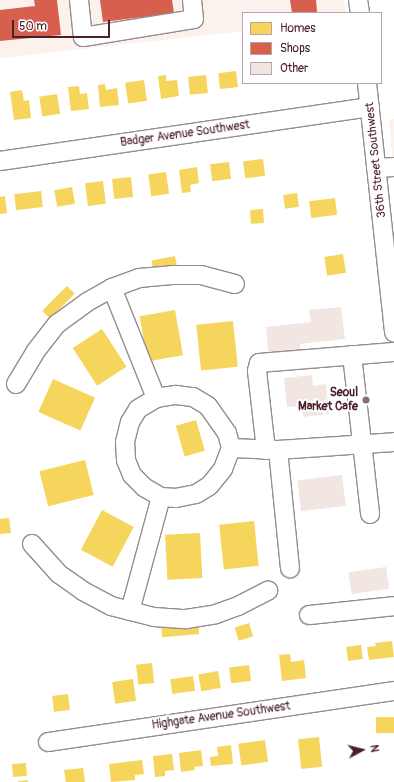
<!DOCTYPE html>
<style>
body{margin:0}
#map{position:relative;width:394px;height:782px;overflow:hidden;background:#fff;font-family:Pangolin,sans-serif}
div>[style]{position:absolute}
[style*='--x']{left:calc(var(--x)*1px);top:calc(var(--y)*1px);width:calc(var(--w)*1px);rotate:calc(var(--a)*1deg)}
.built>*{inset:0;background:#fbf2ee}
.homes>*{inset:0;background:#f6d55c;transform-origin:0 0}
.shops>*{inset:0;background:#d6604d}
.building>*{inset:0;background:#f1e6e2;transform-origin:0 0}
.roads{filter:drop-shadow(1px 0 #948c8e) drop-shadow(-1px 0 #948c8e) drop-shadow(0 1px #948c8e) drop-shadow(0 -1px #948c8e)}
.minor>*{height:18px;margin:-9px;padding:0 9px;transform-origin:9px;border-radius:9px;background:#fff}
.dots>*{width:11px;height:11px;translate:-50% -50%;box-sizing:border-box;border:2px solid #fff;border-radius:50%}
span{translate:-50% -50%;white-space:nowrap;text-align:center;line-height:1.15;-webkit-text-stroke:4px #fff;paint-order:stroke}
.street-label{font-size:12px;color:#4a1f2b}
.poi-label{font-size:12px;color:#4a1f2b;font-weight:700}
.right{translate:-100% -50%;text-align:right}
.legend{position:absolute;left:242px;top:12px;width:140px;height:72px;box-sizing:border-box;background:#fff;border:1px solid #b7a5aa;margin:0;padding:5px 7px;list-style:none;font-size:12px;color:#4a1f2b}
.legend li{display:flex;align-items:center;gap:8px;height:20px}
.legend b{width:20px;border:1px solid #b7a5aa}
.north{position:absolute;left:342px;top:730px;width:40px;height:40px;-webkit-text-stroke:3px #fff;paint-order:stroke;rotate:83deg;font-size:11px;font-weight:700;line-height:16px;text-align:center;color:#4a1f2b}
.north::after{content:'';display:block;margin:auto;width:14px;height:18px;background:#4a1f2b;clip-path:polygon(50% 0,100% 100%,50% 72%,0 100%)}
.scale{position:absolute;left:12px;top:20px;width:98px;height:18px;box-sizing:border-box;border:2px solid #4a1f2b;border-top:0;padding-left:5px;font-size:12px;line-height:14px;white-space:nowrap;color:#4a1f2b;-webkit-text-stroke:3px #fff;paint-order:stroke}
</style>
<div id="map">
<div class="built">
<i style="clip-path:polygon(0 0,344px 0,346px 13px,243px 13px,243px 31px,0 58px)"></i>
<i style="clip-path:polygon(389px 119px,394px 119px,394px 170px)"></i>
</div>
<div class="homes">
<i style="left:236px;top:71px;width:16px;height:18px;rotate:83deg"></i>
<i style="clip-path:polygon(166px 75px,166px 81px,177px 80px,179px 96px,161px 99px,158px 76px)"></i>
<i style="left:206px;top:75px;width:18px;height:18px;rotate:84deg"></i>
<i style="left:144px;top:80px;width:21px;height:19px;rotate:82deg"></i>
<i style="clip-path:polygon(105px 84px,106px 90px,117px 88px,119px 105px,100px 107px,98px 85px)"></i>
<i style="clip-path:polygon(79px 86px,80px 94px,87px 93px,89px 109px,71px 111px,68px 87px)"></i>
<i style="clip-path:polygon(22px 90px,24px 101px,29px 100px,31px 118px,14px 120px,10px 92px)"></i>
<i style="left:57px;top:94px;width:20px;height:18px;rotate:81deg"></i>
<i style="left:263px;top:159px;width:17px;height:20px;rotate:83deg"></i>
<i style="left:229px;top:162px;width:17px;height:19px;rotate:83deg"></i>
<i style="clip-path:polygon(197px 167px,199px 183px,190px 185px,191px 192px,182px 193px,179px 170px)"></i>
<i style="left:166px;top:172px;width:22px;height:18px;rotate:82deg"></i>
<i style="left:131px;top:177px;width:20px;height:19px;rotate:84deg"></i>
<i style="left:103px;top:181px;width:23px;height:18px;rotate:83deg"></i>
<i style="left:72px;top:187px;width:17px;height:18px;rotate:80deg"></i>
<i style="left:41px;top:191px;width:16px;height:27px;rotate:83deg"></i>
<i style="left:297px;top:193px;width:14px;height:14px;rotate:82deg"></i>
<i style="clip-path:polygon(5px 196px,7px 213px,0 214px,0 197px)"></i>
<i style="left:335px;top:198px;width:17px;height:26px;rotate:83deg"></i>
<i style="left:263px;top:209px;width:14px;height:13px;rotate:86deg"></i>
<i style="left:343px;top:254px;width:19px;height:19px;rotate:81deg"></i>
<i style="left:175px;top:256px;width:10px;height:24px;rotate:79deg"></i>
<i style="left:67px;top:286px;width:11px;height:35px;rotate:45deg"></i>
<i style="left:175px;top:310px;width:46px;height:36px;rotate:80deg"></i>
<i style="left:233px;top:321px;width:46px;height:37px;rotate:84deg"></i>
<i style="left:102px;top:329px;width:45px;height:35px;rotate:57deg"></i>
<i style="left:53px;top:379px;width:46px;height:36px;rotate:24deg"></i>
<i style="left:196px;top:420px;width:32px;height:21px;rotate:74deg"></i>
<i style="left:85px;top:460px;width:36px;height:47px;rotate:76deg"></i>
<i style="left:102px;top:510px;width:36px;height:45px;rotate:28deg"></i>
<i style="clip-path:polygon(9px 518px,11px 533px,0 534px,0 519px)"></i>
<i style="left:254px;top:521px;width:45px;height:35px;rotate:84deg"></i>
<i style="left:200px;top:533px;width:45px;height:35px;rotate:87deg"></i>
<i style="left:198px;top:622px;width:12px;height:37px;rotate:85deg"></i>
<i style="left:249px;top:623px;width:14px;height:15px;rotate:73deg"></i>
<i style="clip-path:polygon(392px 641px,394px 657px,369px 660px,367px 647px,376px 646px,375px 643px)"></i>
<i style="left:361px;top:645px;width:14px;height:15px;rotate:82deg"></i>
<i style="clip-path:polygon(290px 654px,291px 662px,304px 660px,306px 678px,282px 681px,279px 655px)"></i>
<i style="left:152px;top:663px;width:20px;height:16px;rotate:84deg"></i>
<i style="left:249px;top:665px;width:16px;height:20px;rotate:83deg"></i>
<i style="left:218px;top:671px;width:17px;height:20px;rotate:80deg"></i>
<i style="left:193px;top:676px;width:15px;height:23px;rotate:82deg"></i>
<i style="left:133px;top:679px;width:22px;height:21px;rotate:82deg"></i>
<i style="left:68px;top:694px;width:16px;height:16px;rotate:83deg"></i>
<i style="left:394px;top:717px;width:16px;height:18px;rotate:90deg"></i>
<i style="left:319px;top:737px;width:30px;height:21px;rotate:84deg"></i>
<i style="left:265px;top:740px;width:22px;height:27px;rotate:82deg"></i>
<i style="clip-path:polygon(231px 745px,233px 764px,211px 766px,210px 757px,218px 756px,217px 747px)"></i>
<i style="clip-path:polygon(201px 750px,203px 766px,194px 767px,195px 770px,181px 772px,179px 753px)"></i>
<i style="clip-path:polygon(172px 754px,174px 770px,165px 771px,165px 776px,155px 777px,153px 756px)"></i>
<i style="clip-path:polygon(142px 760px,144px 774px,135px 775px,135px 780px,111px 782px,109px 764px)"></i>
<i style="left:26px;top:763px;width:13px;height:14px;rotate:86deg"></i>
<i style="clip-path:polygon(83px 768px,85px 782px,66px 782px,64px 770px)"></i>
<i style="clip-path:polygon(28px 780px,28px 782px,18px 782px,18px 781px)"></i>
</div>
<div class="shops">
<i style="clip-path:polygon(34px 0,57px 0,61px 35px,0 41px,0 10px,35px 6px)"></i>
<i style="clip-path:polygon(100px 0,172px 0,174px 13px,103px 22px)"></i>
<i style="clip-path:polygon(290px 0,316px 0,317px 12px,292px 13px)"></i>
</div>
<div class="building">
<i style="clip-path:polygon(341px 307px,345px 339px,300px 344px,301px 355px,269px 359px,266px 327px,311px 322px,309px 310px)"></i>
<i style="clip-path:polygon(312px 375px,313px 386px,326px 384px,329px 414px,303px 417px,302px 406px,287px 407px,284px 378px)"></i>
<i style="left:342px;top:475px;width:31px;height:45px;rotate:83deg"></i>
<i style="left:386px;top:567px;width:22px;height:38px;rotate:82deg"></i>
</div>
<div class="roads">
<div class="minor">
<i style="--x:79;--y:0;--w:37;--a:84"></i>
<i style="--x:83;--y:37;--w:112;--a:-9.2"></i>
<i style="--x:194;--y:19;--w:19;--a:-96"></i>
<i style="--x:358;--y:0;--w:13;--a:81"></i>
<i style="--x:367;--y:83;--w:251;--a:83.8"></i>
<i style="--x:0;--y:161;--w:374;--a:-8.3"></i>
<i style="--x:376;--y:168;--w:18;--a:-3"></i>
<i style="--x:112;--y:288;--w:118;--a:68.2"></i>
<i style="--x:352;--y:355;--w:160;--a:83.5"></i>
<i style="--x:16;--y:384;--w:37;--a:-59"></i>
<i style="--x:35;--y:352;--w:36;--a:-52"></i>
<i style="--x:57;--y:324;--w:37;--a:-36"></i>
<i style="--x:87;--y:302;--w:29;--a:-29"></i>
<i style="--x:112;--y:288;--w:29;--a:-20"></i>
<i style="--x:139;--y:278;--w:33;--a:-5"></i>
<i style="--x:172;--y:275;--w:29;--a:0"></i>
<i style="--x:201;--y:275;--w:35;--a:15"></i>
<i style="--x:176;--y:395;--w:17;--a:7"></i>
<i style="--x:193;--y:397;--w:17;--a:31"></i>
<i style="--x:208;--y:406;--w:33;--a:55"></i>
<i style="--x:227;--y:433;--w:16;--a:75"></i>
<i style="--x:231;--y:448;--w:22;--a:111"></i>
<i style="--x:223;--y:469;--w:22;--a:129"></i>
<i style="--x:209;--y:486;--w:15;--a:148"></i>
<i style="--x:196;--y:494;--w:20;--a:169"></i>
<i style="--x:176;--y:498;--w:15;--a:-176"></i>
<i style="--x:161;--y:497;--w:20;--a:-150"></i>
<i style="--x:144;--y:487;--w:17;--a:-135"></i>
<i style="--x:132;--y:475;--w:16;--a:-112"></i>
<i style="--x:126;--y:460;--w:18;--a:-93"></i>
<i style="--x:125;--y:442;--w:21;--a:-76"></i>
<i style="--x:130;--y:422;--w:15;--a:-58"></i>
<i style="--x:138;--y:409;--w:21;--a:-31"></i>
<i style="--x:156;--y:398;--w:20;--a:-9"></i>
<i style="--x:231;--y:448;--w:47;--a:2.4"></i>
<i style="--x:278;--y:450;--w:116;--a:-3.9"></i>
<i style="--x:266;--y:450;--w:80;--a:-96.5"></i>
<i style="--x:257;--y:371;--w:8;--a:-76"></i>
<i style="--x:259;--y:363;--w:135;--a:-4.7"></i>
<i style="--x:278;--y:450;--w:119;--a:84.2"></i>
<i style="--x:32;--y:544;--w:40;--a:48"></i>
<i style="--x:59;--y:574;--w:29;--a:35"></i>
<i style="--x:83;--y:591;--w:32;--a:28"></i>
<i style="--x:111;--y:606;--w:44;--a:14.3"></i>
<i style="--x:154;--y:617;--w:32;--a:4"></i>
<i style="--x:186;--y:619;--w:30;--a:-9"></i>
<i style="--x:216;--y:614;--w:23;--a:-20"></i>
<i style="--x:238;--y:606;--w:34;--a:-27"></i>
<i style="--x:130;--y:611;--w:118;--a:-74.8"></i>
<i style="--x:309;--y:615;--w:85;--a:-6"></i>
<i style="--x:48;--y:742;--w:350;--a:-8.4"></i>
</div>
</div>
<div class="dots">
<i style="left:366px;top:400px;background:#896d75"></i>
</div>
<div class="street-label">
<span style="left:185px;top:134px;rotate:-8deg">Badger Avenue Southwest</span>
<span style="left:376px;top:160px;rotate:-96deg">36th Street Southwest</span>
<span style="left:221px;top:716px;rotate:-8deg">Highgate Avenue Southwest</span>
</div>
<div class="poi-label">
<span class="right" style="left:358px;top:400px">Seoul<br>Market Cafe</span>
</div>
<ul class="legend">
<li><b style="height:11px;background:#f6d55c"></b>Homes</li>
<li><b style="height:11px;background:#d6604d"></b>Shops</li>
<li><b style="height:11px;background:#f1e6e2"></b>Other</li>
</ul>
<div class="north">N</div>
<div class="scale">50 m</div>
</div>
